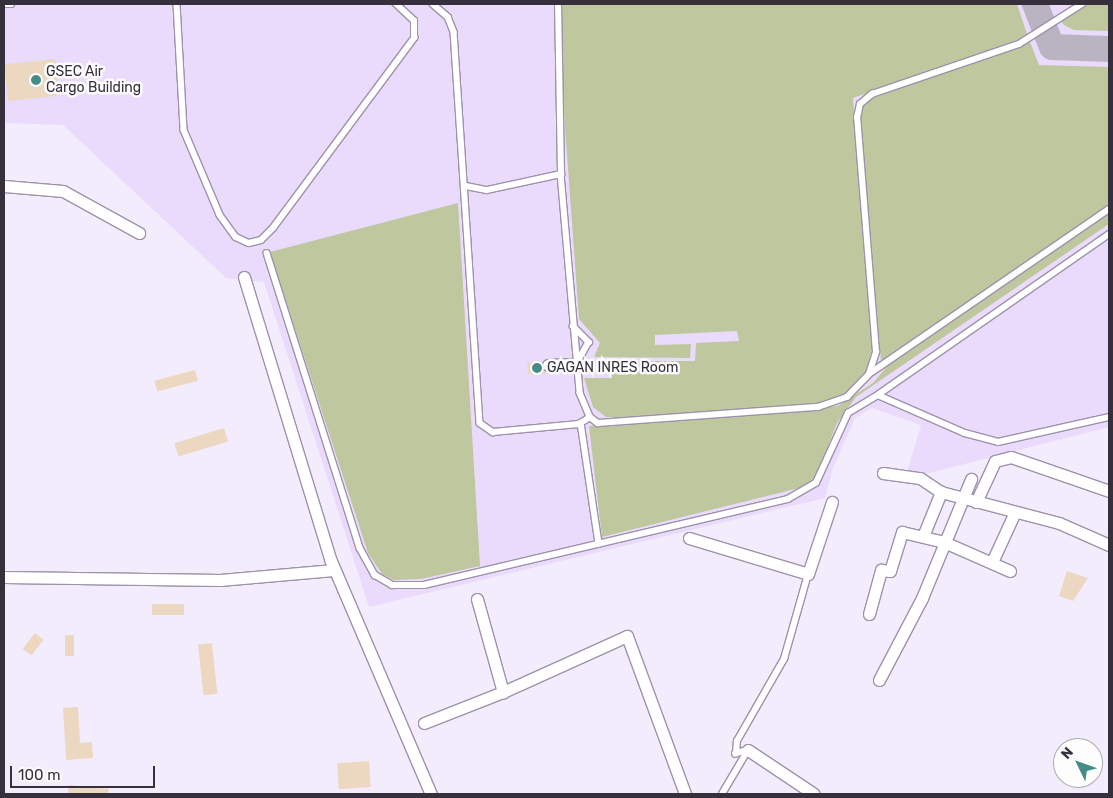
<!DOCTYPE html>
<style>
body{margin:0}
#map{position:relative;width:1113px;height:798px;overflow:hidden;background:#f3ecfc;font-family:Rubik,sans-serif}
div>[style]{position:absolute}
[style*='--x']{left:calc(var(--x)*1px);top:calc(var(--y)*1px);width:calc(var(--w)*1px);rotate:calc(var(--a)*1deg)}
.built>*{inset:0;background:#eadbfd}
.green>*{inset:0;background:#bec79e}
.taxiway>*{height:26px;margin:-13px;padding:0 13px;transform-origin:13px;border-radius:13px;background:#bab4c2}
.building>*{inset:0;background:#ecd8c1;transform-origin:0 0}
.roads{filter:drop-shadow(1px 0 #9e92ab) drop-shadow(-1px 0 #9e92ab) drop-shadow(0 1px #9e92ab) drop-shadow(0 -1px #9e92ab)}
.lane>*{height:5.5px;margin:-2.75px;padding:0 2.75px;transform-origin:2.75px;border-radius:2.75px;background:#fff}
.street>*{height:11px;margin:-5.5px;padding:0 5.5px;transform-origin:5.5px;border-radius:5.5px;background:#fff}
.dots>*{width:14px;height:14px;translate:-50% -50%;box-sizing:border-box;border:2px solid #fdfdfd;border-radius:50%}
span{translate:-50% -50%;white-space:nowrap;text-align:center;line-height:1.15;-webkit-text-stroke:5px #fdfdfd;paint-order:stroke}
.poi-label{font-size:14px;color:#35303b}
.left{translate:0 -50%;text-align:left}
.frame{position:absolute;inset:0;border:5px solid #35303b;pointer-events:none}
.north{position:absolute;left:1053px;top:738px;width:50px;height:50px;box-sizing:border-box;background:#fdfdfd;border:1px solid #adabaf;border-radius:50%;rotate:312deg;font-size:14px;font-weight:700;line-height:20px;text-align:center;color:#35303b}
.north::after{content:'';display:block;margin:auto;width:18px;height:22px;background:#458c87;clip-path:polygon(50% 0,100% 100%,50% 72%,0 100%)}
.scale{position:absolute;left:10px;top:766px;width:145px;height:22px;box-sizing:border-box;border:2px solid #35303b;border-top:0;padding-left:6px;font-size:15px;line-height:18px;white-space:nowrap;color:#35303b;-webkit-text-stroke:4px #fdfdfd;paint-order:stroke}
</style>
<div id="map">
<div class="built">
<i style="clip-path:polygon(4px 4px,1109px 4px,1109px 427px,914px 477px,907px 472px,921px 425px,872px 408px,855px 418px,833px 468px,825px 498px,369px 607px,264px 282px,226px 278px,63px 125px,4px 123px)"></i>
</div>
<div class="green">
<i style="clip-path:polygon(562px 4px,1017px 4px,1028px 37px,853px 98px,873px 345px,865px 375px,841px 397px,822px 404px,621px 418px,606px 417px,593px 407px,584px 378px,612px 378px,612px 361px,695px 361px,696px 343px,739px 341px,737px 331px,655px 335px,655px 345px,691px 344px,690px 358px,594px 357px,600px 343px,579px 319px,560px 58px)"></i>
<i style="clip-path:polygon(1086px 4px,1109px 4px,1109px 31px,1074px 30px,1064px 25px,1061px 21px)"></i>
<i style="clip-path:polygon(1030px 42px,1039px 65px,1109px 67px,1109px 205px,881px 361px,860px 117px,863px 104px,875px 95px)"></i>
<i style="clip-path:polygon(458px 203px,480px 566px,421px 579px,394px 580px,382px 574px,368px 553px,270px 252px)"></i>
<i style="clip-path:polygon(1109px 213px,1109px 224px,856px 397px,837px 423px,818px 472px,807px 486px,602px 537px,589px 426px,838px 406px,873px 383px,890px 363px)"></i>
</div>
<div class="taxiway">
<i style="--x:1035;--y:4;--w:46;--a:68.4"></i>
<i style="--x:1052;--y:47;--w:57;--a:2"></i>
</div>
<div class="building">
<i style="left:55px;top:59px;width:37px;height:51px;rotate:84deg"></i>
<i style="left:600px;top:361px;width:8px;height:13px"></i>
<i style="clip-path:polygon(541px 362px,546px 374px,528px 374px,527px 363px)"></i>
<i style="left:195px;top:370px;width:11px;height:42px;rotate:75deg"></i>
<i style="left:224px;top:428px;width:14px;height:52px;rotate:73deg"></i>
<i style="clip-path:polygon(1067px 571px,1088px 578px,1073px 601px,1059px 596px)"></i>
<i style="left:184px;top:604px;width:11px;height:32px;rotate:90deg"></i>
<i style="left:35px;top:633px;width:11px;height:20px;rotate:38deg"></i>
<i style="left:65px;top:635px;width:9px;height:21px"></i>
<i style="left:212px;top:643px;width:51px;height:14px;rotate:84deg"></i>
<i style="clip-path:polygon(78px 707px,80px 743px,92px 742px,93px 758px,66px 760px,63px 708px)"></i>
<i style="left:369px;top:761px;width:26px;height:32px;rotate:86deg"></i>
<i style="clip-path:polygon(69px 785px,109px 789px,108px 794px,68px 794px)"></i>
</div>
<div class="roads">
<div class="lane">
<i style="--x:4;--y:4;--w:7;--a:0"></i>
<i style="--x:177;--y:4;--w:126;--a:86.8"></i>
<i style="--x:184;--y:130;--w:92;--a:67"></i>
<i style="--x:220;--y:215;--w:27;--a:54"></i>
<i style="--x:236;--y:237;--w:14;--a:25"></i>
<i style="--x:249;--y:243;--w:12;--a:-14"></i>
<i style="--x:261;--y:240;--w:17;--a:-45"></i>
<i style="--x:273;--y:228;--w:237;--a:-53.4"></i>
<i style="--x:414;--y:38;--w:17;--a:-90"></i>
<i style="--x:414;--y:21;--w:25;--a:-137"></i>
<i style="--x:433;--y:4;--w:20;--a:41"></i>
<i style="--x:448;--y:17;--w:16;--a:68"></i>
<i style="--x:454;--y:32;--w:392;--a:86.2"></i>
<i style="--x:480;--y:423;--w:16;--a:35"></i>
<i style="--x:493;--y:432;--w:86;--a:-5.3"></i>
<i style="--x:579;--y:424;--w:13;--a:-32"></i>
<i style="--x:590;--y:417;--w:10;--a:37"></i>
<i style="--x:598;--y:423;--w:221;--a:-4.2"></i>
<i style="--x:818;--y:407;--w:31;--a:-19"></i>
<i style="--x:847;--y:397;--w:32;--a:-46"></i>
<i style="--x:869;--y:374;--w:23;--a:-72"></i>
<i style="--x:876;--y:352;--w:235;--a:-94.6"></i>
<i style="--x:857;--y:118;--w:14;--a:-78"></i>
<i style="--x:860;--y:104;--w:16;--a:-40"></i>
<i style="--x:872;--y:94;--w:155;--a:-18.8"></i>
<i style="--x:1019;--y:44;--w:75;--a:-32.4"></i>
<i style="--x:561;--y:174;--w:220;--a:85"></i>
<i style="--x:580;--y:393;--w:26;--a:67"></i>
<i style="--x:466;--y:186;--w:21;--a:11"></i>
<i style="--x:487;--y:190;--w:76;--a:-12.2"></i>
<i style="--x:561;--y:174;--w:170;--a:-91"></i>
<i style="--x:267;--y:253;--w:309;--a:72.5"></i>
<i style="--x:360;--y:548;--w:31;--a:61"></i>
<i style="--x:375;--y:575;--w:20;--a:30"></i>
<i style="--x:392;--y:585;--w:32;--a:0"></i>
<i style="--x:424;--y:585;--w:374;--a:-13.3"></i>
<i style="--x:788;--y:499;--w:32;--a:-30"></i>
<i style="--x:816;--y:483;--w:77;--a:-65.4"></i>
<i style="--x:848;--y:413;--w:35;--a:-31"></i>
<i style="--x:878;--y:395;--w:95;--a:23.6"></i>
<i style="--x:965;--y:433;--w:34;--a:15"></i>
<i style="--x:998;--y:442;--w:114;--a:-12.7"></i>
<i style="--x:573;--y:326;--w:23;--a:45"></i>
<i style="--x:589;--y:342;--w:25;--a:119"></i>
<i style="--x:872;--y:372;--w:288;--a:-34.5"></i>
<i style="--x:879;--y:394;--w:280;--a:-34.8"></i>
<i style="--x:581;--y:423;--w:122;--a:81.5"></i>
<i style="--x:722;--y:794;--w:51;--a:-59.4"></i>
<i style="--x:748;--y:750;--w:13;--a:162"></i>
<i style="--x:736;--y:754;--w:13;--a:-86"></i>
<i style="--x:737;--y:741;--w:95;--a:-60.2"></i>
<i style="--x:784;--y:659;--w:88;--a:-74.2"></i>
</div>
<div class="street">
<i style="--x:4;--y:186;--w:59;--a:4.8"></i>
<i style="--x:63;--y:191;--w:87;--a:28.9"></i>
<i style="--x:244;--y:277;--w:297;--a:73"></i>
<i style="--x:331;--y:561;--w:254;--a:66.8"></i>
<i style="--x:548;--y:365;--w:29;--a:-2"></i>
<i style="--x:883;--y:473;--w:37;--a:8"></i>
<i style="--x:920;--y:478;--w:25;--a:34"></i>
<i style="--x:941;--y:492;--w:122;--a:14.7"></i>
<i style="--x:1059;--y:523;--w:55;--a:23.7"></i>
<i style="--x:976;--y:502;--w:45;--a:-65.1"></i>
<i style="--x:995;--y:461;--w:16;--a:-14"></i>
<i style="--x:1011;--y:457;--w:104;--a:19.1"></i>
<i style="--x:923;--y:536;--w:48;--a:-67.8"></i>
<i style="--x:689;--y:538;--w:124;--a:16.8"></i>
<i style="--x:808;--y:574;--w:76;--a:-71.6"></i>
<i style="--x:992;--y:562;--w:55;--a:-65.3"></i>
<i style="--x:4;--y:577;--w:216;--a:0.8"></i>
<i style="--x:220;--y:580;--w:114;--a:-5"></i>
<i style="--x:477;--y:599;--w:97;--a:74.4"></i>
<i style="--x:869;--y:614;--w:46;--a:-74.7"></i>
<i style="--x:881;--y:570;--w:9;--a:6"></i>
<i style="--x:890;--y:571;--w:41;--a:-72.9"></i>
<i style="--x:902;--y:532;--w:43;--a:13.4"></i>
<i style="--x:944;--y:542;--w:72;--a:23.7"></i>
<i style="--x:879;--y:680;--w:93;--a:-62.3"></i>
<i style="--x:922;--y:598;--w:129;--a:-67.6"></i>
<i style="--x:424;--y:723;--w:85;--a:-21.4"></i>
<i style="--x:503;--y:692;--w:136;--a:-24.3"></i>
<i style="--x:627;--y:636;--w:168;--a:69.8"></i>
<i style="--x:748;--y:750;--w:79;--a:33.7"></i>
</div>
</div>
<div class="dots">
<i style="left:36px;top:80px;background:#458c87"></i>
<i style="left:537px;top:368px;background:#458c87"></i>
</div>
<div class="poi-label">
<span class="left" style="left:46px;top:80px">GSEC Air<br>Cargo Building</span>
<span class="left" style="left:547px;top:368px">GAGAN INRES Room</span>
</div>
<div class="frame"></div>
<div class="north">N</div>
<div class="scale">100 m</div>
</div>
